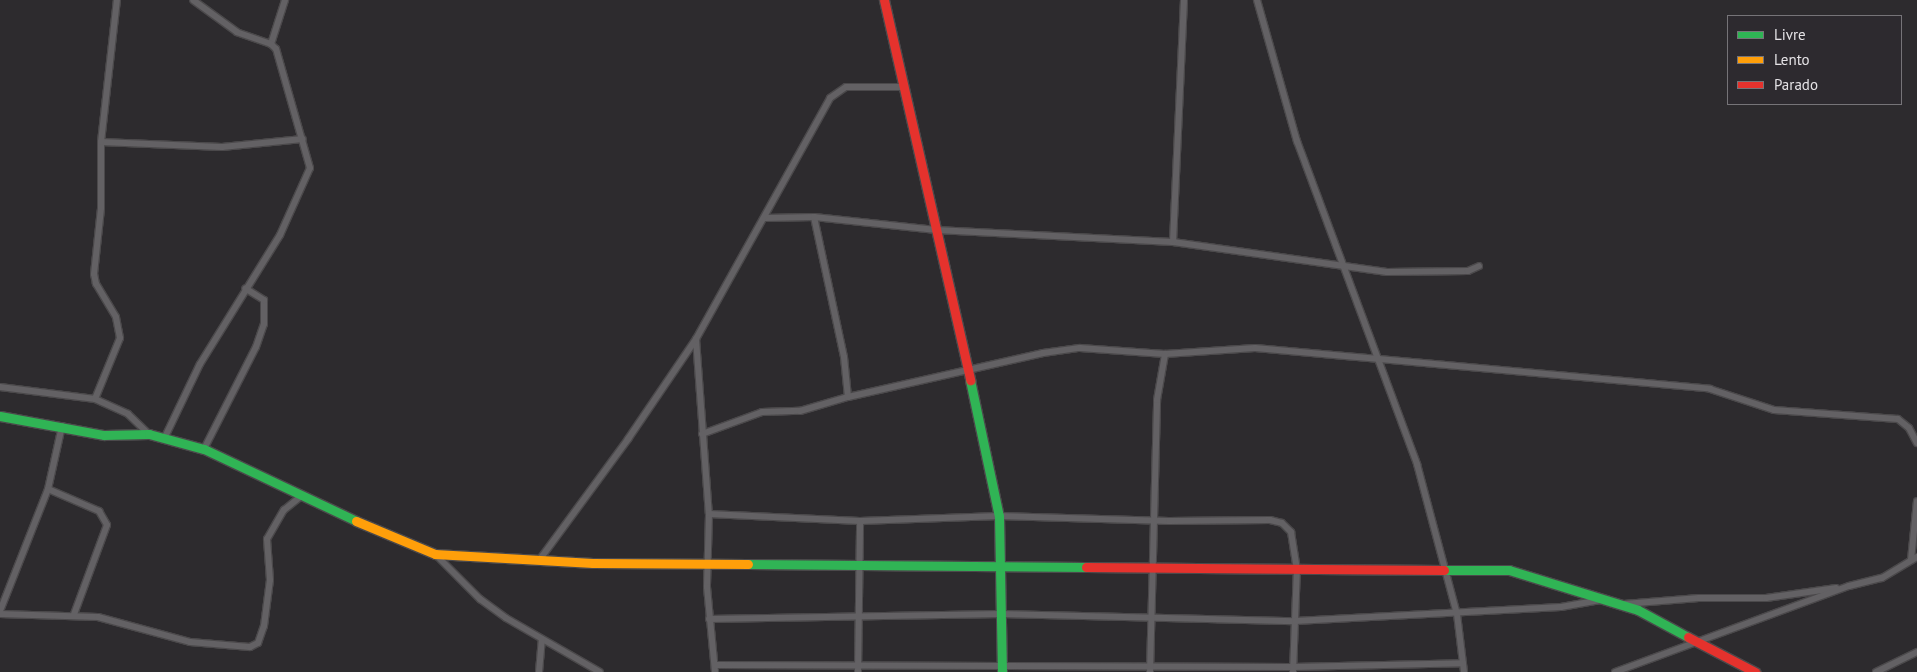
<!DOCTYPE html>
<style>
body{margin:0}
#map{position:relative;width:1917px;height:672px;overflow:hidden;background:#2d2b2e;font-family:"PT Sans",sans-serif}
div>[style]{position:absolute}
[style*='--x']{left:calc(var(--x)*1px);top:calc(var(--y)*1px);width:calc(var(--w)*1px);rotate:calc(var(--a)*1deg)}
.roads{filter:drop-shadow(1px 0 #4b494b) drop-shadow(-1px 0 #4b494b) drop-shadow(0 1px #4b494b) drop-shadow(0 -1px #4b494b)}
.street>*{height:6px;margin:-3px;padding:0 3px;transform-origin:3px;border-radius:3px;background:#636164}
.fast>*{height:9px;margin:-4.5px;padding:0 4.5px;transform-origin:4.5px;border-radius:4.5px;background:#30b455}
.slow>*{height:9px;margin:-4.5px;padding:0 4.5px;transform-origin:4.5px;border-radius:4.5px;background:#ff9f0a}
.jam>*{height:9px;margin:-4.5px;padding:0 4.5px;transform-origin:4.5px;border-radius:4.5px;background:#e5322d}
span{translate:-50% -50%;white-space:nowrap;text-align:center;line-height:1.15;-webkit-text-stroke:4px #2d2a2f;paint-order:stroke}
.legend{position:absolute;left:1727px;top:15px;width:175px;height:90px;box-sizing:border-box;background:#2d2a2f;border:1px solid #767478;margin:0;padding:6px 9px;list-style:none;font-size:15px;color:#e4e2e5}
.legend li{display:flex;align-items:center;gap:10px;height:25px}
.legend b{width:25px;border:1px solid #767478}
</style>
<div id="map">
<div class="roads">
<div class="street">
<i style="--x:1257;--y:0;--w:147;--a:74.2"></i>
<i style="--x:1297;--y:141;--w:345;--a:69.6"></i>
<i style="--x:1417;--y:464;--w:155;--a:75.1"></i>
<i style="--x:1457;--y:614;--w:58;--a:83.1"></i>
<i style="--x:271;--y:44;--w:46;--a:-72.3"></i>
<i style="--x:101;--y:142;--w:121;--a:2.4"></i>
<i style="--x:222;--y:147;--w:81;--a:-5.6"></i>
<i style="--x:814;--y:217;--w:143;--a:77.9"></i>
<i style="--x:844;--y:357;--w:40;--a:84.3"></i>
<i style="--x:765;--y:218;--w:49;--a:-1.2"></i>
<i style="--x:814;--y:217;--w:123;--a:6.1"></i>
<i style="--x:936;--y:230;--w:237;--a:2.9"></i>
<i style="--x:1173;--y:242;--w:216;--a:8"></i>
<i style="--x:1387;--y:272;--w:81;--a:-0.7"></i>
<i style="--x:1468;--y:271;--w:12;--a:-24"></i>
<i style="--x:1173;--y:242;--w:242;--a:-87.4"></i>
<i style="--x:696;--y:339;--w:175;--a:85.8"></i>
<i style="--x:709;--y:514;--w:73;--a:91.6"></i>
<i style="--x:707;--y:587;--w:85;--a:84.6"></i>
<i style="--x:0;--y:387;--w:96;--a:7.2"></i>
<i style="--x:95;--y:399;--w:36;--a:24"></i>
<i style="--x:128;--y:414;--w:29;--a:44"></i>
<i style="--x:95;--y:399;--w:66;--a:-67.7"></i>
<i style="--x:120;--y:338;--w:21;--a:-101"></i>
<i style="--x:116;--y:317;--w:39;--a:-121"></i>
<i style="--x:96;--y:284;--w:10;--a:-101"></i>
<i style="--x:94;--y:274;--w:66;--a:-83.9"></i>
<i style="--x:101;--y:208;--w:66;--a:-90"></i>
<i style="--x:101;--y:142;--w:143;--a:-83.6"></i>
<i style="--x:62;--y:426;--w:65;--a:102.5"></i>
<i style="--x:48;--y:489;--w:56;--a:23.3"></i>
<i style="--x:99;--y:511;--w:16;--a:60"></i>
<i style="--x:107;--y:525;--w:95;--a:110.3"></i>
<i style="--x:702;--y:434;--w:64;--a:-20.1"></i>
<i style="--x:762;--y:412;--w:38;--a:-2"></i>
<i style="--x:800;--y:411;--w:50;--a:-16.3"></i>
<i style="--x:848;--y:397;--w:200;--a:-12.7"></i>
<i style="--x:1043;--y:353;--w:37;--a:-8"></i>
<i style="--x:1080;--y:348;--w:85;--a:4"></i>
<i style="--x:1165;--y:354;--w:90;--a:-3.8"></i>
<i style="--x:1255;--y:348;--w:457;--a:5.1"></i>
<i style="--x:1710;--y:389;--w:67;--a:18.2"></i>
<i style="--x:1774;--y:410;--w:124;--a:4.2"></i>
<i style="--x:1898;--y:419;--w:14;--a:39"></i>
<i style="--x:1909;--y:428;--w:17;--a:62"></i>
<i style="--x:164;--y:439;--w:83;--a:-64.4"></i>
<i style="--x:200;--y:364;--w:152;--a:-58.2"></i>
<i style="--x:280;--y:235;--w:73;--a:-65.9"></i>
<i style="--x:310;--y:168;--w:124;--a:-105.9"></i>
<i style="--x:276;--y:49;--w:7;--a:-135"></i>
<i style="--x:271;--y:44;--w:36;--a:-161"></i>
<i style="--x:237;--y:32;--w:54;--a:-144"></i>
<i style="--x:204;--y:449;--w:114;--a:-63"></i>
<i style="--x:256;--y:347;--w:24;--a:-71"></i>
<i style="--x:264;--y:324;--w:24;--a:-90"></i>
<i style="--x:264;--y:300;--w:22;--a:-148"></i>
<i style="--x:709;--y:514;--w:151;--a:2.7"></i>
<i style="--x:860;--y:521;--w:139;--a:-2.1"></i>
<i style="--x:999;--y:516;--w:170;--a:1.7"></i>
<i style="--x:1169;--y:521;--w:101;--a:-0.6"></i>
<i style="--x:1270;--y:520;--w:12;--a:14"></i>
<i style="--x:1282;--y:523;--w:13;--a:45"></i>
<i style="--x:1291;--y:532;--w:36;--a:81"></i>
<i style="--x:1297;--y:568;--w:104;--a:92.2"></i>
<i style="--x:435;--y:554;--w:64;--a:45"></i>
<i style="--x:480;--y:599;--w:32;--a:36"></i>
<i style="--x:506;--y:618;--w:108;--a:29.9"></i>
<i style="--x:540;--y:559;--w:149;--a:-53.7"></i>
<i style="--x:628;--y:439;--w:121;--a:-55.8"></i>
<i style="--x:696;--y:339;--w:276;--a:-60.9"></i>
<i style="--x:830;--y:98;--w:19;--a:-35"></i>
<i style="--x:846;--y:87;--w:58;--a:0"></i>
<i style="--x:1911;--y:560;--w:59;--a:-84.2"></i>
<i style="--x:1624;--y:604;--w:75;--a:-4.6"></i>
<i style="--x:1699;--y:598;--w:67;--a:0"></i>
<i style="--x:1766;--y:598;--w:71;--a:-8.1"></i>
<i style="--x:0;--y:611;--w:131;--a:-68.5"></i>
<i style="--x:0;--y:614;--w:98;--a:1.8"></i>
<i style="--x:98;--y:617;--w:95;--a:15.2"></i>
<i style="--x:190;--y:642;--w:60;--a:4.8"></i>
<i style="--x:250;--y:647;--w:9;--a:-27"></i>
<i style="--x:258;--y:643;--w:18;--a:-71"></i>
<i style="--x:264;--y:626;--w:46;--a:-82.6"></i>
<i style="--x:270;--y:580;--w:41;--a:-94.2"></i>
<i style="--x:267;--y:539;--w:34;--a:-60"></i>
<i style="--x:284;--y:510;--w:22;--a:-39"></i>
<i style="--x:709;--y:619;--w:292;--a:-1"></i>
<i style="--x:1001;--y:614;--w:294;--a:1.4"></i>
<i style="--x:1295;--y:621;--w:266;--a:-3"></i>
<i style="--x:1561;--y:607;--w:40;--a:-10"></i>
<i style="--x:715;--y:665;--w:578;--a:0.2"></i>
<i style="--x:1293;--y:667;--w:170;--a:-1.3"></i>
<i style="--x:539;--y:672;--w:33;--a:-85"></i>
<i style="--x:858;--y:672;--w:151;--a:-89.2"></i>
<i style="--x:1150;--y:672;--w:272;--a:-88.5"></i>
<i style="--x:1157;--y:400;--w:47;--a:-80.1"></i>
<i style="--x:1615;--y:672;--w:249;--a:-20.2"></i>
<i style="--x:1849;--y:586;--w:34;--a:-14"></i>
<i style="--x:1882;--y:578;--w:41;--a:-31"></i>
<i style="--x:1876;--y:672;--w:46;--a:-26"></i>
</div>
<div class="fast">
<i style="--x:970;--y:380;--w:139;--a:78"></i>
<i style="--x:999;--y:516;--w:156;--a:88.9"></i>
<i style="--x:0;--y:416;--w:106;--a:10.4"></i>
<i style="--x:104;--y:435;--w:45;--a:-1.3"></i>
<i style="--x:149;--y:434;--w:57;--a:15.3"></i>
<i style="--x:204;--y:449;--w:168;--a:25.3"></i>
<i style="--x:748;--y:564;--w:338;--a:0.5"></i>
<i style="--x:1444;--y:570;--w:65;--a:0"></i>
<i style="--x:1509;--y:570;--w:135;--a:17.2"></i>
<i style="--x:1638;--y:610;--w:57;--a:28.4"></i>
</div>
<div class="slow">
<i style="--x:356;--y:521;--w:86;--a:22.7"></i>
<i style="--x:435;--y:554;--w:158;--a:3.3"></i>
<i style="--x:593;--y:563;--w:155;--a:0.4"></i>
</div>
<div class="jam">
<i style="--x:884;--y:0;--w:390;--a:77.2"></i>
<i style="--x:1086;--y:567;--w:358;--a:0.5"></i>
<i style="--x:1688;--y:637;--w:76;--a:27.6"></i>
</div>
</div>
<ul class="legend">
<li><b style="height:6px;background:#30b455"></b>Livre</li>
<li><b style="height:6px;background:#ff9f0a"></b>Lento</li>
<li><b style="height:6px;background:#e5322d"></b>Parado</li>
</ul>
</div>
